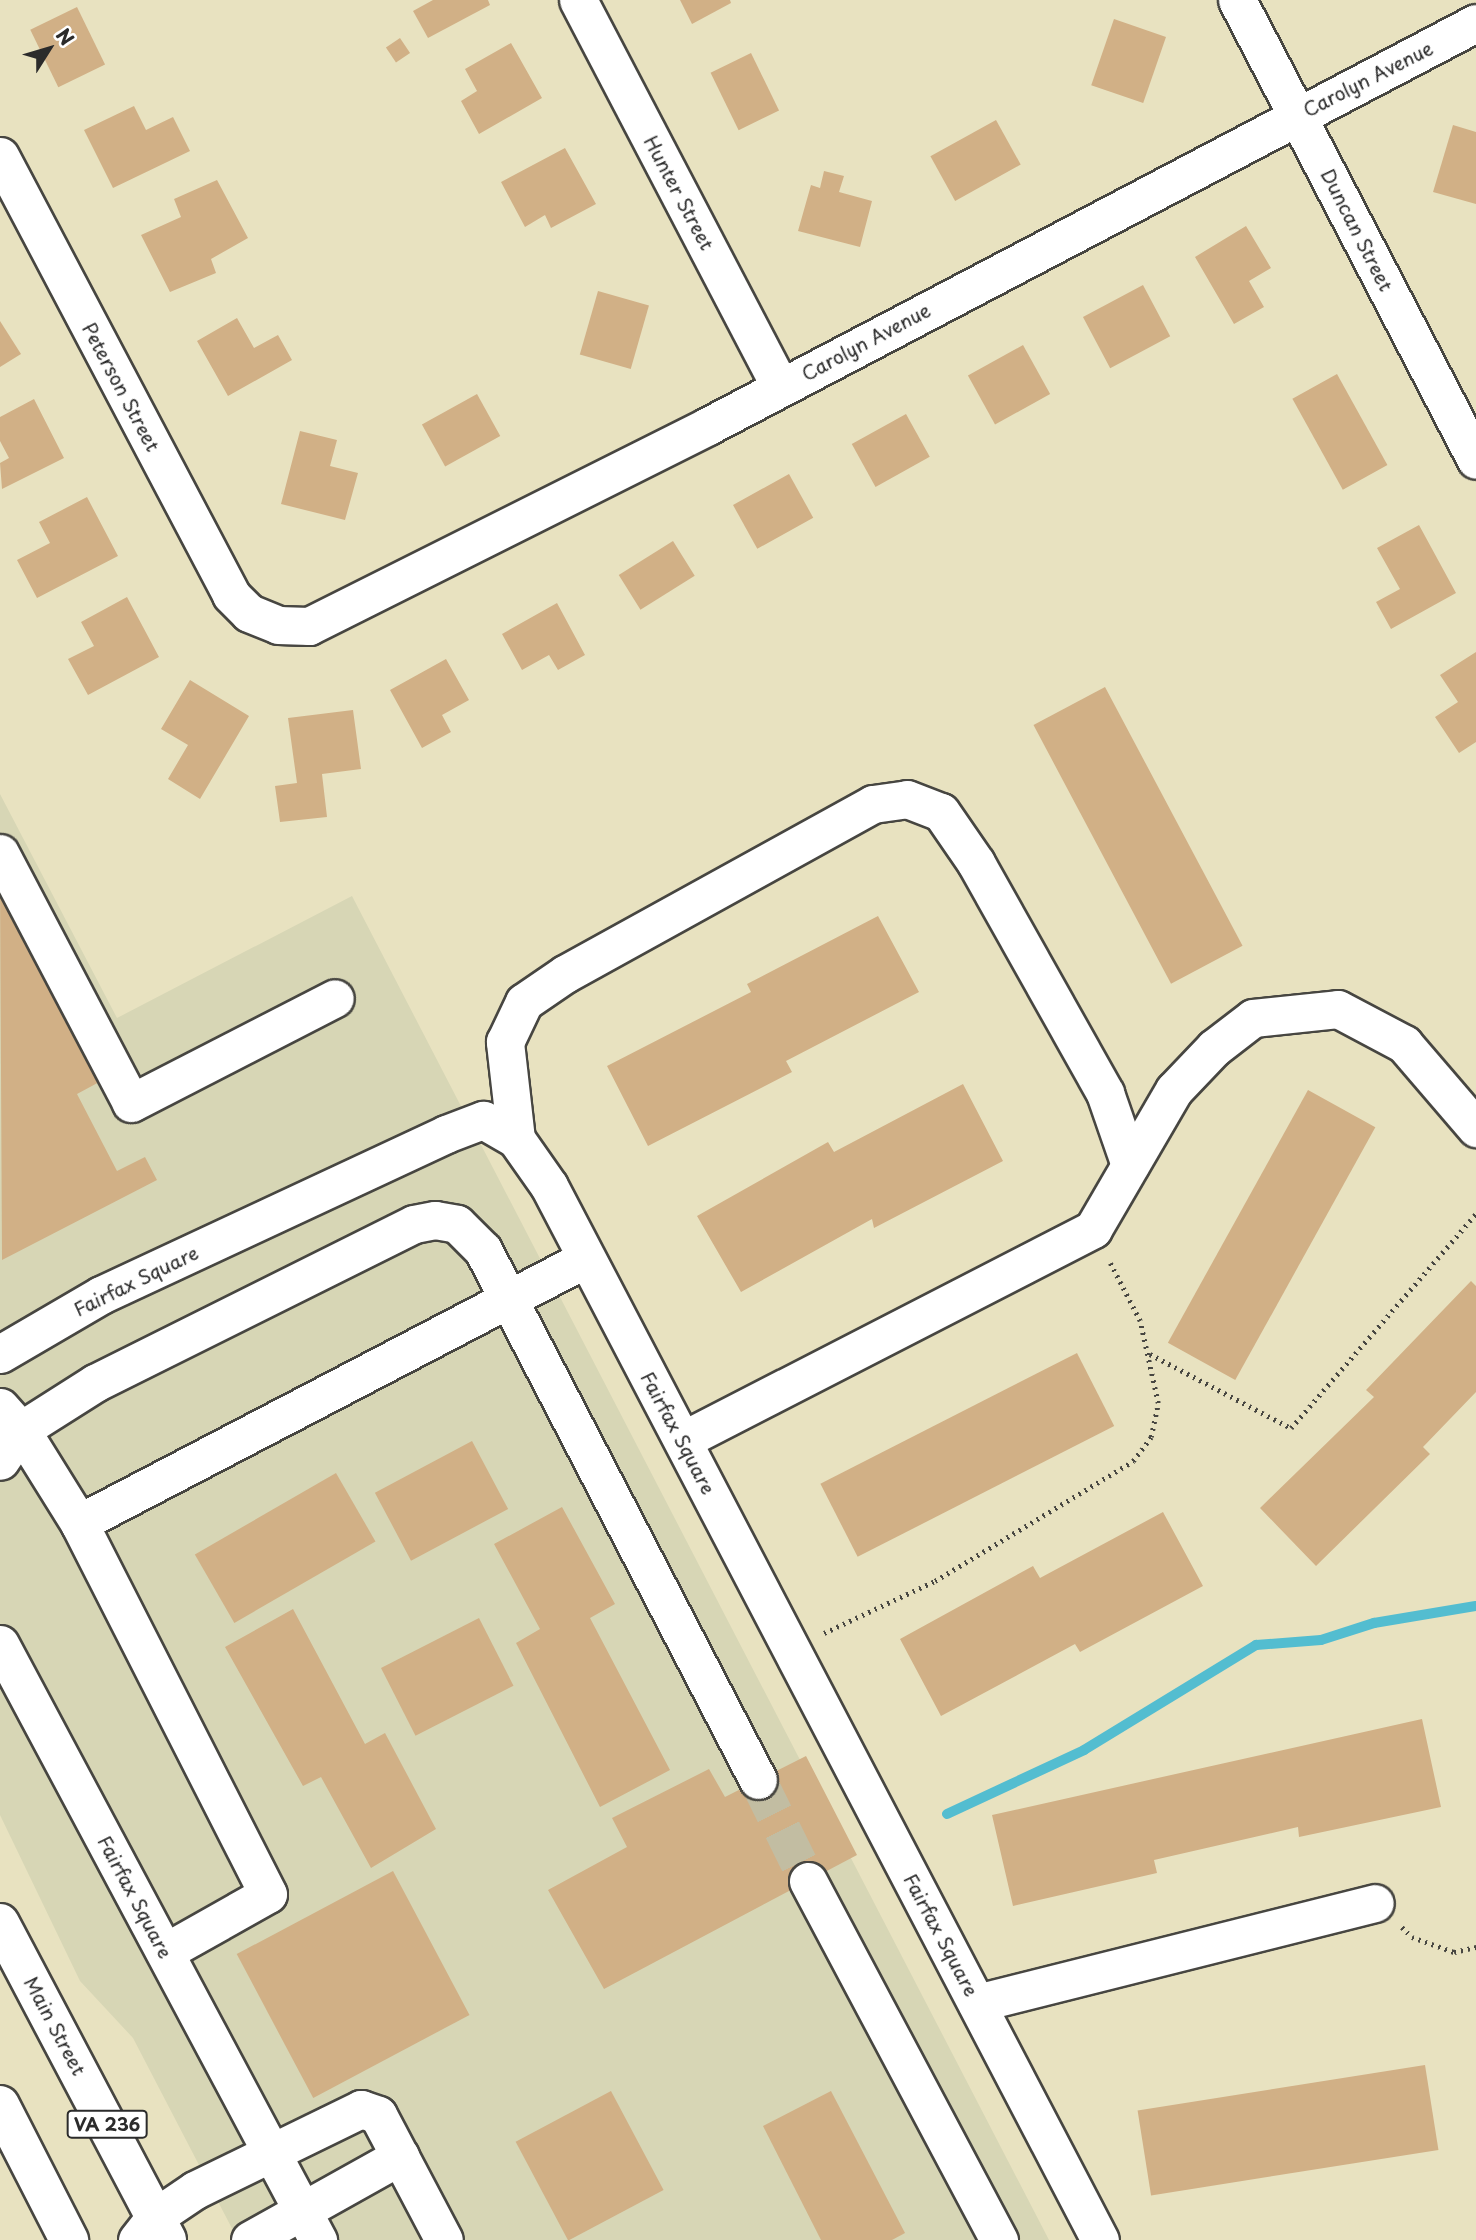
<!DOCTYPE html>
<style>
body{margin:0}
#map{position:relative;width:1476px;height:2240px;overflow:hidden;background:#e8e2c0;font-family:"Playpen Sans",sans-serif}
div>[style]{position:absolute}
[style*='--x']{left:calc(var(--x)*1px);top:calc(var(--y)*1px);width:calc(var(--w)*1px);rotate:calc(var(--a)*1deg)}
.built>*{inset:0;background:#d7d6b5}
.stream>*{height:10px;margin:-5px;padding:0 5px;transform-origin:5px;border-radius:5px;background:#53bdd0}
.building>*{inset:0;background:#d1b086;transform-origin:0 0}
.minor-tunnel>*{height:37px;margin-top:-18.5px;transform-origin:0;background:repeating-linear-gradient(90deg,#c2bda2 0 37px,transparent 0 55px)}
.path>*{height:4.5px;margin-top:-2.25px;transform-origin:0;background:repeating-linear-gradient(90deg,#474641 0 2px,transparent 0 7px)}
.roads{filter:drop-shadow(2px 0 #474641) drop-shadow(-2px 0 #474641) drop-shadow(0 2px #474641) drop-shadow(0 -2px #474641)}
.minor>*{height:37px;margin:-18.5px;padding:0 18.5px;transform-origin:18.5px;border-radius:18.5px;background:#fff}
.major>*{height:38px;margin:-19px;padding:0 19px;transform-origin:19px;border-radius:19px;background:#fff}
span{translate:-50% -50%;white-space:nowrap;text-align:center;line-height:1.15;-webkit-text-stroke:5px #fff;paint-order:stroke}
.shield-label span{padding:2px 5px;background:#fff;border:2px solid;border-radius:5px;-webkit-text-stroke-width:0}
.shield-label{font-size:18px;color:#2b2b2b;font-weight:700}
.street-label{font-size:19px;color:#2b2b2b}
.north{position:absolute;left:14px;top:14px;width:70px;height:70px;-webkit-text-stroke:5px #fff;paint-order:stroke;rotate:53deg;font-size:19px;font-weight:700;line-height:28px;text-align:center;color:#2b2b2b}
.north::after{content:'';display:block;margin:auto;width:24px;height:32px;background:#2b2b2b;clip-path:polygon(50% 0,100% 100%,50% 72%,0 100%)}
</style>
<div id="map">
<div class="built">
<i style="clip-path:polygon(0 794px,117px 1018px,352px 896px,1049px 2240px,238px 2240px,133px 2038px,80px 1981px,0 1815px)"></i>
</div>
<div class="stream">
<i style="--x:947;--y:1814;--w:151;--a:-25"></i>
<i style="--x:1084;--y:1750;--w:202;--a:-31.4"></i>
<i style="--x:1256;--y:1645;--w:65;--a:-4.4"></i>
<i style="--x:1321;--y:1640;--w:56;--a:-17.8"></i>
<i style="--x:1374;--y:1623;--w:103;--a:-9.5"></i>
</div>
<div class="building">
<i style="clip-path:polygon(433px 0,488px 0,490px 5px,428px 38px,413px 11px)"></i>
<i style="clip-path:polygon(680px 0,730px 0,731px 3px,692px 24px)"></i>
<i style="left:77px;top:7px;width:64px;height:52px;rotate:64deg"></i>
<i style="left:1114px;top:19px;width:55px;height:70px;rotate:19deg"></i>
<i style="left:400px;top:38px;width:18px;height:17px;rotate:56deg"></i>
<i style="clip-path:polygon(511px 43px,542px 98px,479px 134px,461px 101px,477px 91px,465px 69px)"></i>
<i style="left:751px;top:53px;width:64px;height:45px;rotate:64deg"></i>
<i style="clip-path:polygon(134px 106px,146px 130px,173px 117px,190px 151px,113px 188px,84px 130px)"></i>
<i style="left:996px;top:120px;width:51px;height:75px;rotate:61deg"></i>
<i style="clip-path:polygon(1453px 125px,1476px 132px,1476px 204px,1433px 192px)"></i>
<i style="clip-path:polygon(565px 148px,596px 204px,551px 228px,545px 215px,525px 227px,501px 182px)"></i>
<i style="clip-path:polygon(824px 171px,844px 176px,839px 192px,872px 201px,860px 247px,798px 231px,811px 185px,820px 188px)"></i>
<i style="clip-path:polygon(217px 180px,248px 238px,211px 259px,216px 273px,170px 292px,141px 235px,181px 217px,174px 199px)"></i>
<i style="clip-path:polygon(1246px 226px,1271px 268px,1249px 281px,1264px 307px,1234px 324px,1195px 257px)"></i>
<i style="left:1143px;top:285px;width:58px;height:68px;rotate:62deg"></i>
<i style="left:598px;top:291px;width:53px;height:66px;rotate:16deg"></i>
<i style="clip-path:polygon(237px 318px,254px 348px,278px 335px,292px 360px,228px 396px,197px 341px)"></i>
<i style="clip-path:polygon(0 321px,21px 354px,0 367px)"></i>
<i style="left:1023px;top:345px;width:56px;height:63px;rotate:61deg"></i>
<i style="left:1337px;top:374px;width:104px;height:51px;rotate:61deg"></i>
<i style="left:477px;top:394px;width:48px;height:63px;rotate:61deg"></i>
<i style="clip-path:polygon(34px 399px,64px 458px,2px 489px,0 463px,9px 458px,0 441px,0 417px)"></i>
<i style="left:906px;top:414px;width:49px;height:62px;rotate:61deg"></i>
<i style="clip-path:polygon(300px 431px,337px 440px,330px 466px,358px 473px,345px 520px,281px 504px)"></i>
<i style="left:789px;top:474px;width:50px;height:64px;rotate:61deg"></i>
<i style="clip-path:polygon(87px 497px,118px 556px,37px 598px,17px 560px,50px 543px,39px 522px)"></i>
<i style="clip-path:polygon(1419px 525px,1456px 593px,1391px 629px,1376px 602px,1400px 589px,1377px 548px)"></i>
<i style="left:673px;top:541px;width:41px;height:64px;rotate:58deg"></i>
<i style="clip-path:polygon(127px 597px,159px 657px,88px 695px,68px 659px,94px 646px,81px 622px)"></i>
<i style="clip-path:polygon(557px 603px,585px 655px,558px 670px,549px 655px,522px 670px,502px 634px)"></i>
<i style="clip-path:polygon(1476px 652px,1476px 742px,1459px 753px,1435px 717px,1458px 702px,1440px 675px)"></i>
<i style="clip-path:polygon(446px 659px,469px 700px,442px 715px,451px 732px,422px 748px,390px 690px)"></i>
<i style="clip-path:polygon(190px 680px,249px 716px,200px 799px,168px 779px,188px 745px,161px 729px)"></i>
<i style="left:1105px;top:687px;width:293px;height:81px;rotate:62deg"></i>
<i style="clip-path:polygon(353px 710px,361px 769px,322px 774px,327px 817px,280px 822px,275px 786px,297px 783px,288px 718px)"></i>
<i style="clip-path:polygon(0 881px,103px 1080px,77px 1094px,117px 1171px,145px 1157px,157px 1180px,2px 1260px)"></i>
<i style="clip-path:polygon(878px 916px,919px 992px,786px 1061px,792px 1072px,648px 1146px,607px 1066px,751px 992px,747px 984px)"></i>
<i style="clip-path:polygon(963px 1084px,1003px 1161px,874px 1228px,872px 1219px,741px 1292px,697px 1216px,828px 1142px,834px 1152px)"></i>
<i style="left:1308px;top:1090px;width:77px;height:289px;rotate:29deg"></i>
<i style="clip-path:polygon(1471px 1281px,1476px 1286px,1476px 1392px,1423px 1447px,1430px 1454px,1316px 1566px,1260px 1508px,1374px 1397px,1366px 1390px)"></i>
<i style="left:1077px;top:1353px;width:82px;height:288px;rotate:63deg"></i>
<i style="left:472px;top:1441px;width:77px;height:110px;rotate:62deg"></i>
<i style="left:336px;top:1473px;width:79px;height:163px;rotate:60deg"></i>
<i style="clip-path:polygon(562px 1507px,615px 1604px,590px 1618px,670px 1770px,600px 1807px,516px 1643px,540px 1629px,494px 1544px)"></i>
<i style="clip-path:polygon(1163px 1512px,1203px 1586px,1080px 1652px,1075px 1644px,941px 1716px,900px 1639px,1033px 1566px,1040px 1578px)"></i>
<i style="clip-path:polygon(293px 1609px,365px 1744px,385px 1733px,436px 1829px,371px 1868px,321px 1777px,303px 1786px,225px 1647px)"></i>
<i style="left:479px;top:1618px;width:76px;height:110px;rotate:63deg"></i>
<i style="clip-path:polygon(1422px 1719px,1441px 1807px,1299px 1837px,1298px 1827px,1154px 1860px,1157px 1873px,1013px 1906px,992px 1815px)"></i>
<i style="clip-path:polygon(806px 1756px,857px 1855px,604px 1989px,548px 1890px,627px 1847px,612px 1818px,709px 1769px,725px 1797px)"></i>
<i style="left:393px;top:1871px;width:163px;height:177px;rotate:62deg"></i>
<i style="left:1425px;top:2065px;width:86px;height:291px;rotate:81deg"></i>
<i style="left:611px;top:2091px;width:112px;height:108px;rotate:62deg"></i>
<i style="clip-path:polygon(831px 2091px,905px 2233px,892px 2240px,821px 2240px,763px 2126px)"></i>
</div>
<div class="minor-tunnel">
<i style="--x:758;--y:1780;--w:113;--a:63.7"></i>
</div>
<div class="path">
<i style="--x:1150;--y:1354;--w:159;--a:27.7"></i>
<i style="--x:1291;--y:1428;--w:283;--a:-49.2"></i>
<i style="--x:824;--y:1633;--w:123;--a:-25.1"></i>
<i style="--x:935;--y:1581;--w:232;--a:-31.2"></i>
<i style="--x:1133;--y:1461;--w:30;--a:-53"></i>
<i style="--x:1151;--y:1437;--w:35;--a:-78"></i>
<i style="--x:1158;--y:1403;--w:84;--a:-102.4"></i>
<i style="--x:1140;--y:1321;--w:65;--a:-117.3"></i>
<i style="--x:1402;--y:1927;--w:14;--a:45"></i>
<i style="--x:1412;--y:1937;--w:45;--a:19.7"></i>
<i style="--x:1454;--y:1952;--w:23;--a:-13"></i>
</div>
<div class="roads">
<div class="minor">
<i style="--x:578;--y:0;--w:437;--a:62.4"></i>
<i style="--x:1237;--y:0;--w:518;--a:62.55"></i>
<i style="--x:0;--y:156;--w:496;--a:62.2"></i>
<i style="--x:231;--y:595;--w:25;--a:45"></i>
<i style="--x:249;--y:613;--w:31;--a:22"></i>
<i style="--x:278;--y:625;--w:31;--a:2"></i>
<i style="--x:309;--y:626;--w:446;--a:-26.6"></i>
<i style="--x:708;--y:426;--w:867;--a:-27.69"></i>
<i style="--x:0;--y:853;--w:282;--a:62.3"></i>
<i style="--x:131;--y:1103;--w:229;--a:-27.2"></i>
<i style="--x:516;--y:1139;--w:98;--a:-96.5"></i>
<i style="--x:505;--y:1042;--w:44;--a:-64.6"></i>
<i style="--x:524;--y:1002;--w:50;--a:-34.3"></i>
<i style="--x:565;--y:974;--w:352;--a:-28.9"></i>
<i style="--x:873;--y:804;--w:34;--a:-8"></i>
<i style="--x:907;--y:799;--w:36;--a:21"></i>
<i style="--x:941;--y:812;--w:62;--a:55.5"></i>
<i style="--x:976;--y:863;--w:264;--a:60.7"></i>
<i style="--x:1105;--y:1093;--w:76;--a:70.9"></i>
<i style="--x:0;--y:1354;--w:117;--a:-30.3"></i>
<i style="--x:101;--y:1295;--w:381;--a:-25"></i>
<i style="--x:446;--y:1134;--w:40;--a:-21"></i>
<i style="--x:483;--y:1120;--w:38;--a:30"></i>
<i style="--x:516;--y:1139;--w:57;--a:54.9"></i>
<i style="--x:549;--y:1186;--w:1189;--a:62.4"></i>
<i style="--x:0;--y:1407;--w:31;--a:48"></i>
<i style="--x:21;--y:1430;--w:37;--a:124"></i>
<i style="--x:683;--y:1440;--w:461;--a:-27.2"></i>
<i style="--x:1093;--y:1229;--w:161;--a:-59.8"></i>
<i style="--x:1174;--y:1090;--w:58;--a:-46.4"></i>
<i style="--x:1214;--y:1048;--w:49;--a:-37.6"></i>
<i style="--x:1253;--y:1018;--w:85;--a:-6"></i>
<i style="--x:1338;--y:1009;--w:75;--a:27.9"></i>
<i style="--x:1404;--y:1044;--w:111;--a:49.4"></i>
<i style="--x:79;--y:1523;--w:571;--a:-27.55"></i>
<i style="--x:0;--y:1644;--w:676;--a:61.92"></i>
<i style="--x:808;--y:1881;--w:407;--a:62"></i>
<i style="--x:165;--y:1952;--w:118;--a:-29.4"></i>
<i style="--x:268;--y:1894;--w:416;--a:-117"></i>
<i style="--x:79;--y:1523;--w:110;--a:-121.9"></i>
<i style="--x:21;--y:1430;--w:88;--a:-32.4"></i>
<i style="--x:95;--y:1383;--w:356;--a:-26.5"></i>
<i style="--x:414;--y:1224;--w:21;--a:-11"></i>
<i style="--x:435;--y:1220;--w:22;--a:10"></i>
<i style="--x:457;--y:1224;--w:37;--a:45"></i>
<i style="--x:483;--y:1250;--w:597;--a:62.58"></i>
<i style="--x:977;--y:2003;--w:410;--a:-14.1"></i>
<i style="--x:137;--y:2240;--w:29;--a:-52"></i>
<i style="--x:155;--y:2217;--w:48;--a:-34"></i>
<i style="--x:195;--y:2190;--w:185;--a:-26"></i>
<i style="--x:361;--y:2109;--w:18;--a:19"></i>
<i style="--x:378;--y:2115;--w:141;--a:62.2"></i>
<i style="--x:250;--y:2240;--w:172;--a:-29.2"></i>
</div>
<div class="major">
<i style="--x:0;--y:1923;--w:358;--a:62.2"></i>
<i style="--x:0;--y:2105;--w:152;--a:62.9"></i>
</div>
</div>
<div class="shield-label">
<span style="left:107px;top:2124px">VA 236</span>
</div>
<div class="street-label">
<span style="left:1368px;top:79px;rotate:-27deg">Carolyn Avenue</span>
<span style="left:679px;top:193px;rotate:62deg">Hunter Street</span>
<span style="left:1357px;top:230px;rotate:63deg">Duncan Street</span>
<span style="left:866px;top:342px;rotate:-28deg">Carolyn Avenue</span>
<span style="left:121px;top:387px;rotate:62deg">Peterson Street</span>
<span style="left:136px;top:1281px;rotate:-26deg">Fairfax Square</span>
<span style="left:678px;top:1433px;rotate:62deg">Fairfax Square</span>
<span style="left:135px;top:1897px;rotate:62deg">Fairfax Square</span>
<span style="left:941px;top:1935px;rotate:62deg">Fairfax Square</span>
<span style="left:55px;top:2026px;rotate:62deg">Main Street</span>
</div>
<div class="north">N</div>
</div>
